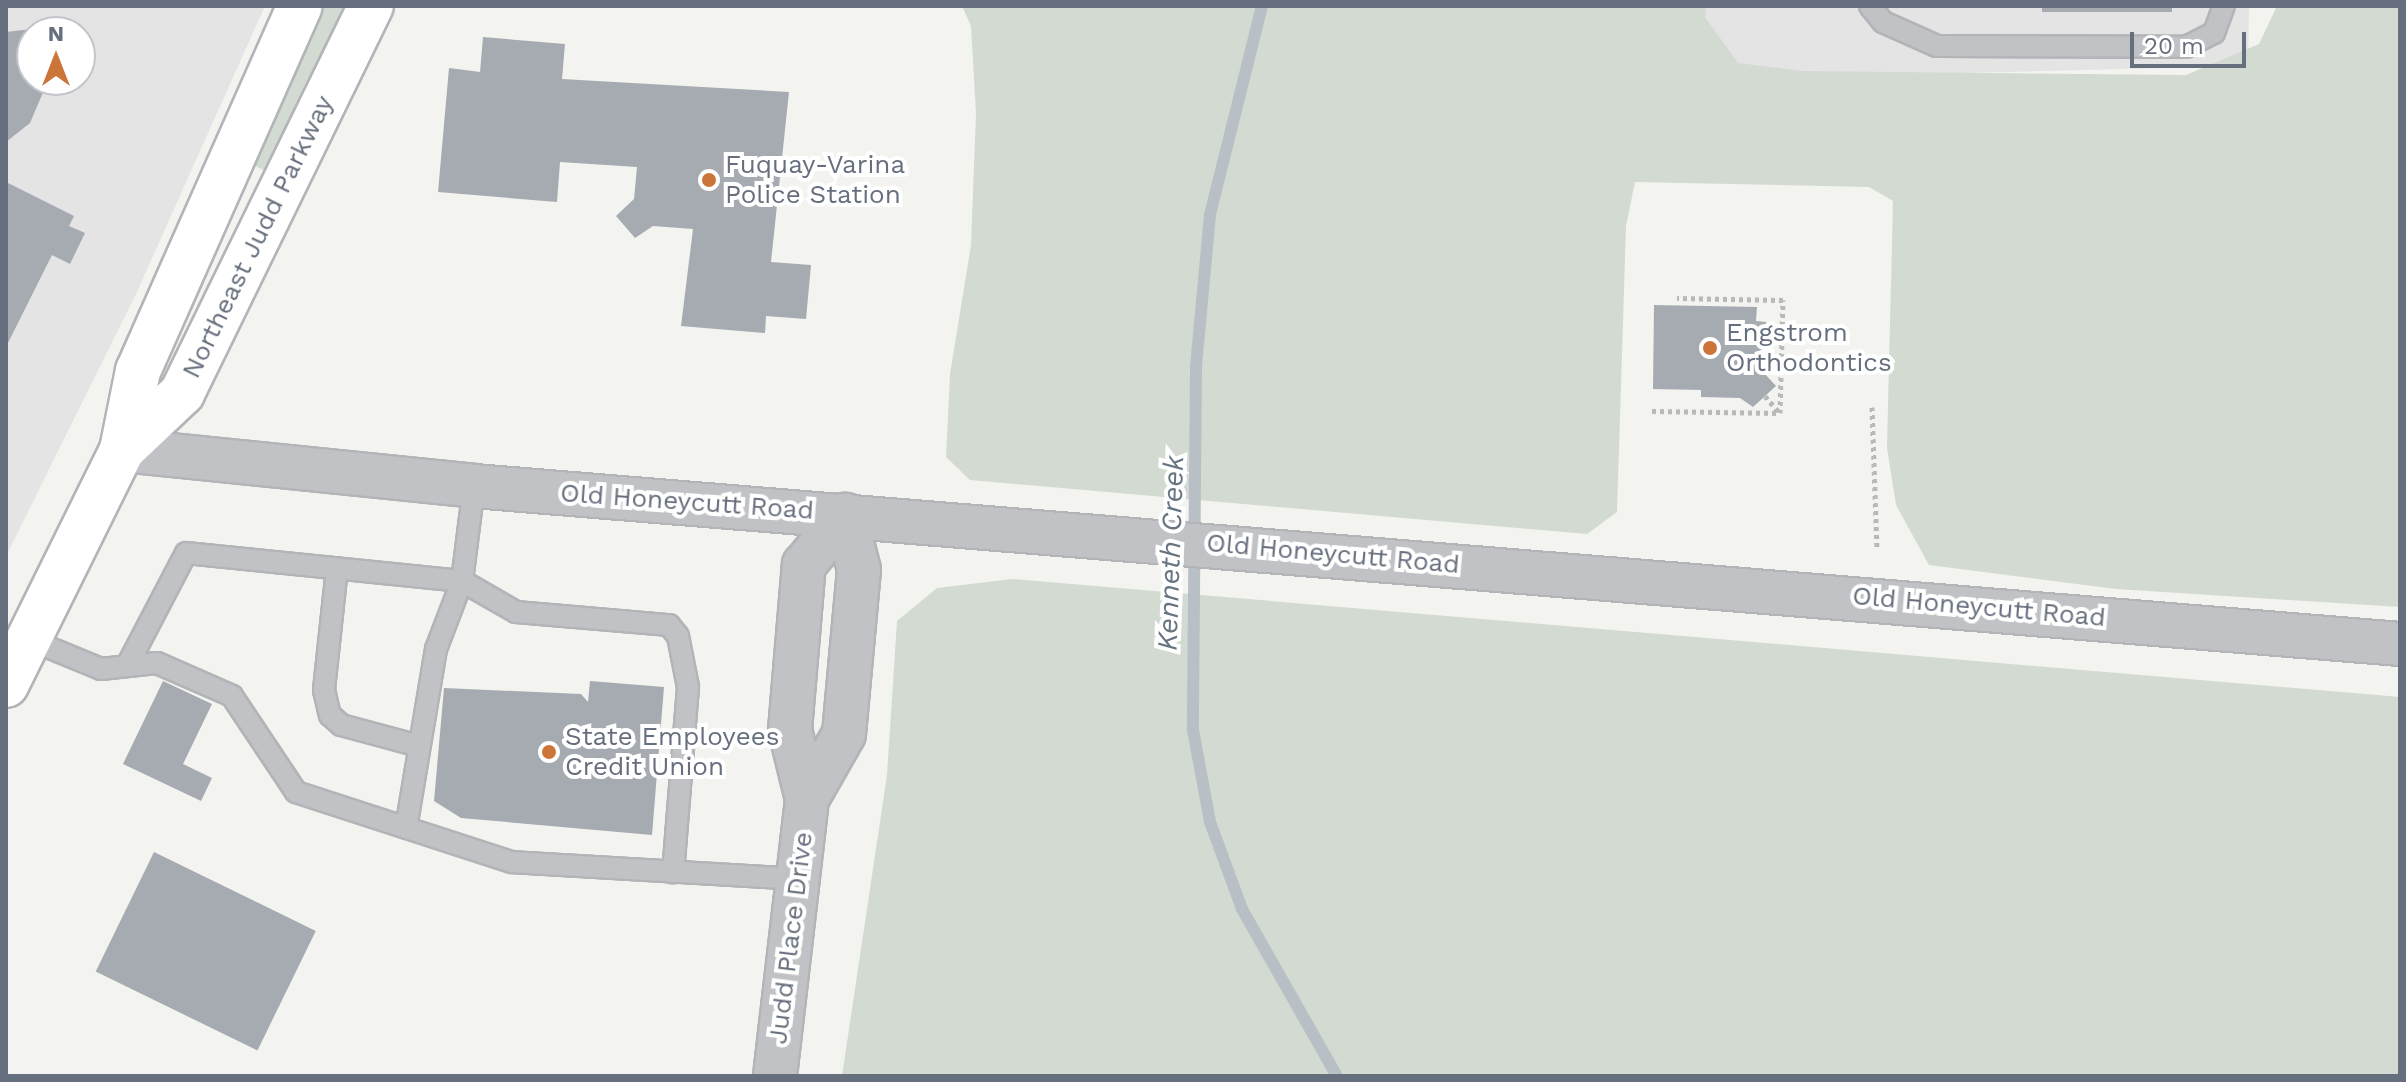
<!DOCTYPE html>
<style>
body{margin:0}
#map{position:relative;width:2406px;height:1082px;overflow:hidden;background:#f3f3f0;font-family:"Work Sans",sans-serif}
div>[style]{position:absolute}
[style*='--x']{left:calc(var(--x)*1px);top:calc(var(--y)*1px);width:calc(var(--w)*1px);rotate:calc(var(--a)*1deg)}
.built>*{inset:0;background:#e3e4e3}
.green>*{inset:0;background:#d3dad2}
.stream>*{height:12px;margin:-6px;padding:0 6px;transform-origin:6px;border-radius:6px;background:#b9c0c5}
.building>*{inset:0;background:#a6abb1;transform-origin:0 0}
.path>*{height:5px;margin-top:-2.5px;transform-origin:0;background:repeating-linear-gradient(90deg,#b7b9bb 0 4px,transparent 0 8px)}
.roads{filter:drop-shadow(2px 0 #b2b4b8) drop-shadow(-2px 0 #b2b4b8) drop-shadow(0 2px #b2b4b8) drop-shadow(0 -2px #b2b4b8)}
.service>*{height:20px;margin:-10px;padding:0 10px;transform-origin:10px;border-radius:10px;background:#c0c2c5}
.minor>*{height:42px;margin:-21px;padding:0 21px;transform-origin:21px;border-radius:21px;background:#c0c2c5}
.trunk>*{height:44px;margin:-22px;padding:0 22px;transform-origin:22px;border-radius:22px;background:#fff}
.dots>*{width:22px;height:22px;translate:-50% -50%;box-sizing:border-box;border:4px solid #fff;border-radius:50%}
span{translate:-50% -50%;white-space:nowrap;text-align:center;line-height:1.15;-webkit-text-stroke:8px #fff;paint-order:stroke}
.poi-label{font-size:26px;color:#666f7d}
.left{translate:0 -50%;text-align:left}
.street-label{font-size:26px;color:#666f7d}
.water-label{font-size:28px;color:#677581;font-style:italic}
.frame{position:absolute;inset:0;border:8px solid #666f7d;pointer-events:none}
.north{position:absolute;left:16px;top:16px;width:80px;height:80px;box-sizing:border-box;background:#fff;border:2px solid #c2c5cb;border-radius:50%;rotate:0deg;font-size:22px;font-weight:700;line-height:32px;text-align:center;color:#666f7d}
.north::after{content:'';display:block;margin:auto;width:28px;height:36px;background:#cb7539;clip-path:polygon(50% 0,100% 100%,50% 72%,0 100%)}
.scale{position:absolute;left:2130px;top:32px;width:116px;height:36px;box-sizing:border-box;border:4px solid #666f7d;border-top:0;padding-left:10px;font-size:24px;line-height:28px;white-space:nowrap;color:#666f7d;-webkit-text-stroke:6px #fff;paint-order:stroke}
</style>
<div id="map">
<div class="built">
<i style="clip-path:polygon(evenodd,6px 6px,265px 6px,136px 294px,6px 556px,6px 6px,32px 32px,80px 32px,80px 80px,32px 80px,32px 32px)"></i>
<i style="clip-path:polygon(1700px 6px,2249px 6px,2248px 66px,1711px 79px)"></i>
</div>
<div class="green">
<i style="clip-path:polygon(325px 6px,345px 6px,266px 171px,255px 166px)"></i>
<i style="clip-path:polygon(962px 6px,1706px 6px,1705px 17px,1738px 63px,1802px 71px,2186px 75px,2259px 44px,2277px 6px,2400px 6px,2400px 607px,2116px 589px,1929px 565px,1896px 505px,1887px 448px,1893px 201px,1869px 187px,1635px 182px,1626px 226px,1617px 512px,1587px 534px,970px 480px,946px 457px,950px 374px,971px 245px,976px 114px,971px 26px)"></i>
<i style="clip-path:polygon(1012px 579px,2400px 697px,2400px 1076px,842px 1076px,887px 775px,897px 621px,937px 588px)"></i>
</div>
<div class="stream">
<i style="--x:1262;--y:6;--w:215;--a:104"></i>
<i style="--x:1210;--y:215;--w:152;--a:95.3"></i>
<i style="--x:1196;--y:366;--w:364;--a:90.5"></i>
<i style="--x:1193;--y:730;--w:94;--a:79.5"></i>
<i style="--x:1210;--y:822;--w:93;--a:69.8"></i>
<i style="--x:1242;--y:909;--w:192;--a:60.4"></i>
</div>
<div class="building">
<i style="left:2042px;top:6px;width:130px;height:6px"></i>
<i style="clip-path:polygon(40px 28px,32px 32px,32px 80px,41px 80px,44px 90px,30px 123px,6px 142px,6px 32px)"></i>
<i style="clip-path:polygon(483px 37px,565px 44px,562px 79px,789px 92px,771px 262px,811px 265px,806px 319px,766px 316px,765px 333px,681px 326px,693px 229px,653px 226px,635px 238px,616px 216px,634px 199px,637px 167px,560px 162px,557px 202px,438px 192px,449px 68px,480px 72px)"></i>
<i style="clip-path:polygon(6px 182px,74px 216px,69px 226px,85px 233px,70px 264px,52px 255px,6px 347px)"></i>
<i style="clip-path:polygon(1654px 305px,1757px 307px,1756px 321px,1766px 322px,1765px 374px,1776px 386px,1753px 407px,1740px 398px,1701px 397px,1701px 390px,1653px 389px)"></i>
<i style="clip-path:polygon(163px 681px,212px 704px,183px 764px,212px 778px,201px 801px,123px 764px)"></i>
<i style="clip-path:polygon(590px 681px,664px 687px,652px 835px,461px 818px,434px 801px,444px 688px,581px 694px,588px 702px)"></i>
<i style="left:154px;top:852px;width:180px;height:133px;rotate:26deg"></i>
</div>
<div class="path">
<i style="--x:1765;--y:396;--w:21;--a:49"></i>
<i style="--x:1872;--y:407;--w:140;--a:88"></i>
<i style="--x:1652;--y:411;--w:128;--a:0.9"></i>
<i style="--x:1780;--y:413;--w:113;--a:-88.5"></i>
<i style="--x:1783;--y:300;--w:106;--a:-178.9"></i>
</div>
<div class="roads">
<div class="service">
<i style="--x:1870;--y:6;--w:21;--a:51"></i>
<i style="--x:1883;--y:22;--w:59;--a:24"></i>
<i style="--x:1937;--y:46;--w:249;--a:0.2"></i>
<i style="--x:2186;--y:47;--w:31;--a:-27"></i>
<i style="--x:2214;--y:33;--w:29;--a:-70"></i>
<i style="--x:474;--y:486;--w:96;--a:97.2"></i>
<i style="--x:462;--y:581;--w:62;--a:29.9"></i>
<i style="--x:516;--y:612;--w:154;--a:4.9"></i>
<i style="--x:669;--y:625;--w:14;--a:51"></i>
<i style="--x:678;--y:636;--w:52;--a:78.9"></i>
<i style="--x:688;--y:687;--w:186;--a:94.6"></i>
<i style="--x:337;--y:568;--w:123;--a:96.1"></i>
<i style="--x:324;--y:690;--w:26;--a:77"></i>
<i style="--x:330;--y:715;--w:15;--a:42"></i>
<i style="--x:341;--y:725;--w:81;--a:15.1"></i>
<i style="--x:28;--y:639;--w:79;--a:22.3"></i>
<i style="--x:101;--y:669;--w:56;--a:-6.1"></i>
<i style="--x:157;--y:663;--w:82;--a:23.7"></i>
<i style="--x:232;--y:696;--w:115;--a:56.3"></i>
<i style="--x:296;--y:792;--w:227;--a:18"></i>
<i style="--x:512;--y:862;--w:286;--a:3.4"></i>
<i style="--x:127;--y:666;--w:127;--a:-62.4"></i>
<i style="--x:186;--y:553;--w:277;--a:5.8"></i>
<i style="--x:462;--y:581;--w:73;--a:110.9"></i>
<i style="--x:436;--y:649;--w:181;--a:99.5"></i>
</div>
<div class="minor">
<i style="--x:122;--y:450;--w:354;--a:5.8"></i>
<i style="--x:474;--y:486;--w:1932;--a:4.69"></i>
<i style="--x:807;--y:799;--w:75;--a:-60.4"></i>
<i style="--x:844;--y:734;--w:165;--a:-84.8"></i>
<i style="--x:859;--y:570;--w:57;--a:-104.3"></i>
<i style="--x:775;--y:1076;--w:279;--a:-83.4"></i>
<i style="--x:807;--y:799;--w:71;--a:-103.8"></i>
<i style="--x:790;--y:730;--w:166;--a:-85.2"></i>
<i style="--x:804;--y:565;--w:65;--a:-50.6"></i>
</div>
<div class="trunk">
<i style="--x:122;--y:450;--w:83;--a:-43.5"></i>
<i style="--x:182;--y:393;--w:431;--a:-64"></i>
<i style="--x:6;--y:685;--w:262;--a:-63.7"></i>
<i style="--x:122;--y:450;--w:81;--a:-78.6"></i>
<i style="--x:138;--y:371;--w:399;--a:-66.1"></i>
</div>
</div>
<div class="dots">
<i style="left:709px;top:180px;background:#cb7539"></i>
<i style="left:1710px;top:348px;background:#cb7539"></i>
<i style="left:549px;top:752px;background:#cb7539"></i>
</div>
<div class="poi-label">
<span class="left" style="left:725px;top:180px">Fuquay-Varina<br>Police Station</span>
<span class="left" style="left:1726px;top:348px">Engstrom<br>Orthodontics</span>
<span class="left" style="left:565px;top:752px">State Employees<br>Credit Union</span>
</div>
<div class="street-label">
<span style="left:258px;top:237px;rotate:-64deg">Northeast Judd Parkway</span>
<span style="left:687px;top:502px;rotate:4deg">Old Honeycutt Road</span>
<span style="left:1333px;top:554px;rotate:5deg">Old Honeycutt Road</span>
<span style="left:1979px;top:607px;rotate:5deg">Old Honeycutt Road</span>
<span style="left:791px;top:938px;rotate:-83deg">Judd Place Drive</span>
</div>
<div class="water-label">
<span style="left:1171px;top:553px;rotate:-88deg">Kenneth Creek</span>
</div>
<div class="frame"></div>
<div class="north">N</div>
<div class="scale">20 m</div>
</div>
